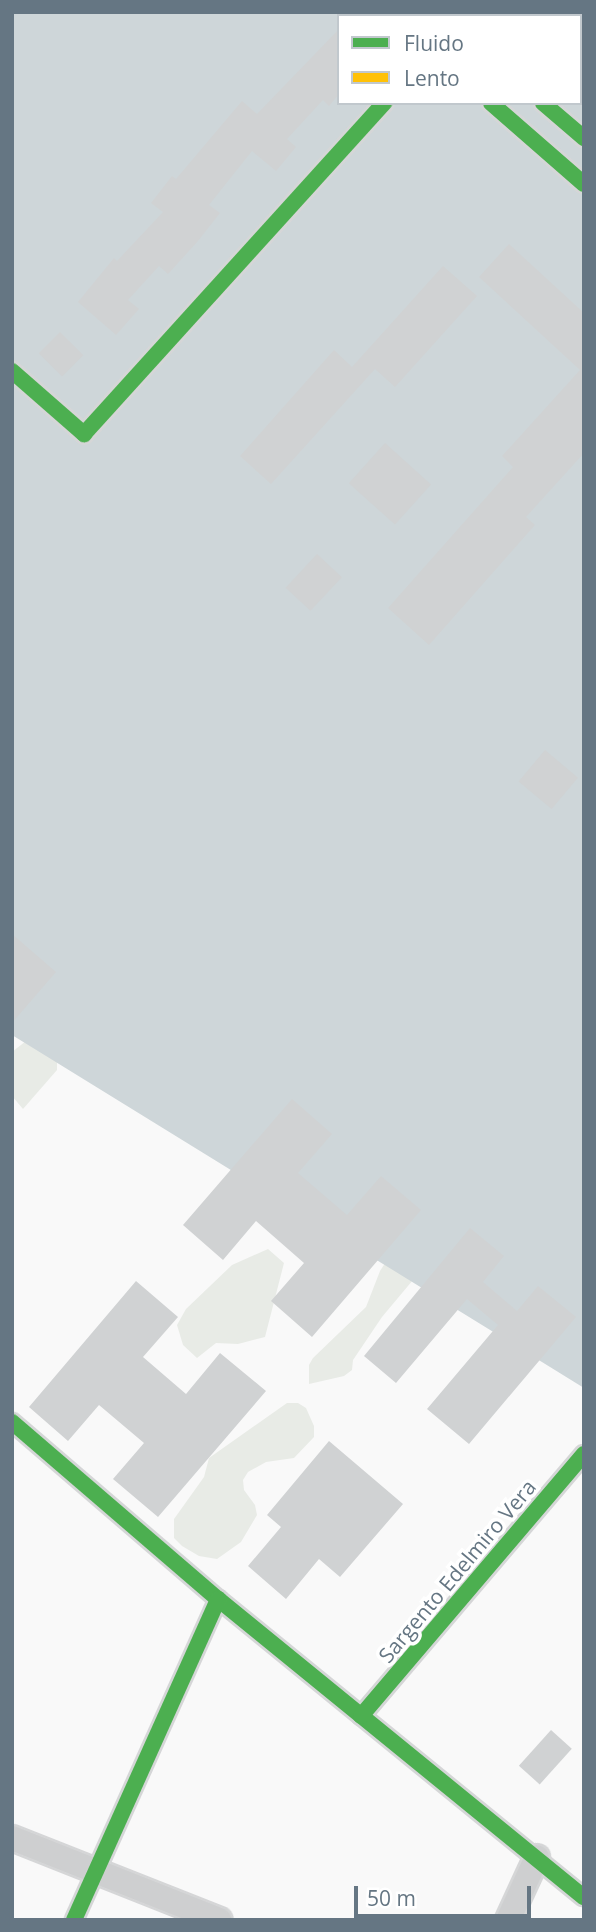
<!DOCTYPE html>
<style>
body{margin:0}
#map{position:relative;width:596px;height:1932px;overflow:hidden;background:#f9f9f9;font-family:"Open Sans",sans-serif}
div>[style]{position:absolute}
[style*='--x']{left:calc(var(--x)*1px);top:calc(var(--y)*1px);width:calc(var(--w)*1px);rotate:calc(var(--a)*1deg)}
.green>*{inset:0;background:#e8ebe6}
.water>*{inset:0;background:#ced6d9}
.building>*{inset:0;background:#d0d2d3;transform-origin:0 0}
.roads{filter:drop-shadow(2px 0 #d5d6d7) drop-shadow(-2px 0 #d5d6d7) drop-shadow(0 2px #d5d6d7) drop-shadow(0 -2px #d5d6d7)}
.street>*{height:24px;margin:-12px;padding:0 12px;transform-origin:12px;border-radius:12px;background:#cecfd0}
.fast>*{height:16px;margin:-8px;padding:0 8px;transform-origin:8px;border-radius:8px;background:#4caf50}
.slow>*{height:16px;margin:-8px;padding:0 8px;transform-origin:8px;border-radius:8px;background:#ffc107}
span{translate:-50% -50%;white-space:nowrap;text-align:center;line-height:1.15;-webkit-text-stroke:7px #fff;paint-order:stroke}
.street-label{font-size:21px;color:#657683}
.frame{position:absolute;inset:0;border:14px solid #657683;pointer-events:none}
.legend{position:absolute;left:337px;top:14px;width:245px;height:91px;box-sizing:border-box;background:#fff;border:2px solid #c1c8cd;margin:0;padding:9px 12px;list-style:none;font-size:21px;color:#657683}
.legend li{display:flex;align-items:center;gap:14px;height:35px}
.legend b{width:35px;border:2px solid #c1c8cd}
.scale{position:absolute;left:354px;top:1886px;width:177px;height:32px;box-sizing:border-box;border:4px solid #657683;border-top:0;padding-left:9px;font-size:21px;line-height:24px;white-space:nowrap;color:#657683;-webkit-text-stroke:5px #fff;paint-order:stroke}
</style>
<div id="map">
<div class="green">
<i style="clip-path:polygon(26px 1041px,57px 1050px,57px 1070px,23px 1109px,12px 1096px,12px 1052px)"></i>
<i style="clip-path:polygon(268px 1249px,284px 1263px,265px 1337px,238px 1344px,216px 1343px,197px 1358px,183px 1345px,177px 1325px,186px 1309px,232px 1265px)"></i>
<i style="clip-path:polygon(391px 1254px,423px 1268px,382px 1317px,353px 1360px,352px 1370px,344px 1376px,309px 1384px,309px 1365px,313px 1358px,366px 1307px,380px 1271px)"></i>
<i style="clip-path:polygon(287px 1403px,298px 1403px,306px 1408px,314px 1426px,314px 1437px,294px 1458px,266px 1462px,248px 1472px,243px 1480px,244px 1490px,255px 1505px,257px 1515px,241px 1542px,217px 1559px,199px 1556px,182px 1546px,174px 1538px,174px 1519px,204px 1477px,209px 1458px)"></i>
</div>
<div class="water">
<i style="clip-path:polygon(evenodd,12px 12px,584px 12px,584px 1388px,12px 1035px,12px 12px,339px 16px,580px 16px,580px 103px,339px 103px,339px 16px)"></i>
</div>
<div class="building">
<i style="clip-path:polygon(339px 29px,339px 94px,329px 106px,323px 100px,287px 139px,296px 147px,276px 171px,252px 151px,209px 205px,220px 213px,198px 241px,168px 274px,159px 266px,128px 300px,139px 309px,116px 335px,78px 302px,114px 258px,117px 261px,163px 212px,151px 203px,172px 176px,176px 179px,242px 101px,257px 114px)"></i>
<i style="clip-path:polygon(509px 244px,584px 313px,584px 453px,526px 517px,535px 525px,429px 645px,388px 608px,513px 467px,502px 456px,580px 370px,479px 277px)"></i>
<i style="clip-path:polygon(443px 266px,477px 296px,395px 387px,375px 369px,271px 484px,240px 456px,334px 350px,352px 367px)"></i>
<i style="left:60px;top:332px;width:33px;height:30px;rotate:45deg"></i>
<i style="left:385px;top:443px;width:62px;height:54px;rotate:42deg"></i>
<i style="left:317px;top:554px;width:34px;height:46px;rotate:43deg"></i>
<i style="left:545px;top:750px;width:43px;height:41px;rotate:40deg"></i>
<i style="clip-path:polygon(12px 934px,56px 972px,12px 1023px)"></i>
<i style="clip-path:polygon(292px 1099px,332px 1134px,298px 1173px,347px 1215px,381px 1176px,421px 1210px,312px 1337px,271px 1301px,304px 1263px,256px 1221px,223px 1260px,183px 1225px)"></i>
<i style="clip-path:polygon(470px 1228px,504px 1256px,483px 1282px,517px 1311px,538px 1286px,576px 1317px,469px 1444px,427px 1409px,498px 1325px,467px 1299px,396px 1383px,364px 1356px)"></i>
<i style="clip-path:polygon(136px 1281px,178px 1317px,143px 1357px,186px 1394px,220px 1353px,266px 1391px,158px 1517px,113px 1479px,144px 1443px,99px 1405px,68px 1441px,29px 1407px)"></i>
<i style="clip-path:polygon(329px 1441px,403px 1504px,340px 1577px,319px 1559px,286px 1599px,248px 1566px,281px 1527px,267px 1515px)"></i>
<i style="left:551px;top:1730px;width:28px;height:48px;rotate:42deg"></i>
</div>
<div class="roads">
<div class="street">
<i style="--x:463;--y:16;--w:5;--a:-53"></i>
<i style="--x:12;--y:1838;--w:223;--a:21.6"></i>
<i style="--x:508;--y:1920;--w:69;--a:-65.3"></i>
</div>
<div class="fast">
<i style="--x:438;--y:12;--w:6;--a:45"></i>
<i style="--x:491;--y:103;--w:123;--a:41.1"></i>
<i style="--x:543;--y:103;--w:54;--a:40.5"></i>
<i style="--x:12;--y:371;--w:96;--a:41.2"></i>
<i style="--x:84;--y:434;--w:447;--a:-47.8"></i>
<i style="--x:12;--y:1422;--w:272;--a:40.7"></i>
<i style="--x:218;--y:1599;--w:472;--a:39.2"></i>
<i style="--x:361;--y:1716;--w:344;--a:-49.6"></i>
<i style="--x:74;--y:1920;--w:352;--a:-65.8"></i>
</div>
<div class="slow">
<i style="--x:387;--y:12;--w:6;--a:45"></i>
</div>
</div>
<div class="street-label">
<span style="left:457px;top:1571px;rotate:-50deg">Sargento Edelmiro Vera</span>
</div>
<div class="frame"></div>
<ul class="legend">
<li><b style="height:9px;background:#4caf50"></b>Fluido</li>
<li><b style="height:9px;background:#ffc107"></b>Lento</li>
</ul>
<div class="scale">50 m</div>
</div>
